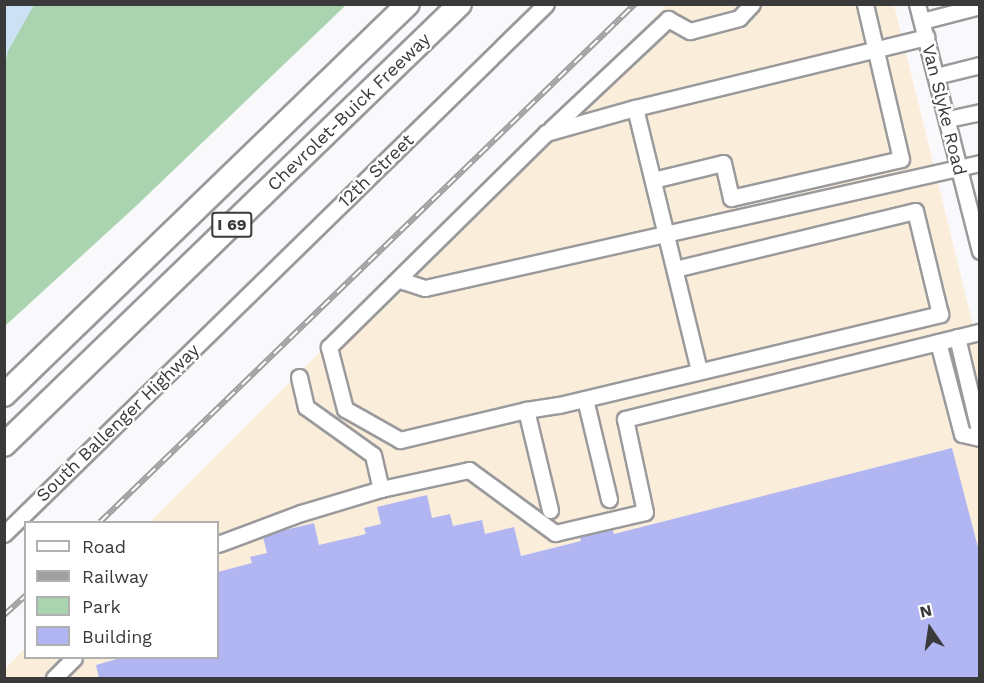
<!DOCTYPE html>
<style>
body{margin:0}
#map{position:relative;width:984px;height:683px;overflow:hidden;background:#f9f9fc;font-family:"Work Sans",sans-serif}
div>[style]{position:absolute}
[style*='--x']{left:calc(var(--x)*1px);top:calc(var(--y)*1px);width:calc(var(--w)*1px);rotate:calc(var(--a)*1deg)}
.industrial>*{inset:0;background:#faeeda}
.green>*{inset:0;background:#a9d4af}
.water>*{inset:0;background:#cde1f5}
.building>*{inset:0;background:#b1b5f2}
.roads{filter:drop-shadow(2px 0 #9a9a9d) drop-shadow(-2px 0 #9a9a9d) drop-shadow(0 2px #9a9a9d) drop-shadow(0 -2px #9a9a9d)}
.minor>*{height:15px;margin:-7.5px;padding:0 7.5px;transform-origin:7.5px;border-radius:7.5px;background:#fff}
.highway>*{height:22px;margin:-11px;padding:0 11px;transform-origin:11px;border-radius:11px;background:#fff}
.rail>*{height:6px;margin-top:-3px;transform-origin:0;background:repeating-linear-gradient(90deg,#fff 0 11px,#9f9fa1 0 22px);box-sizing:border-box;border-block:2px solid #9f9fa1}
span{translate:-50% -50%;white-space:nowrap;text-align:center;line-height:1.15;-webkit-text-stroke:4.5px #fff;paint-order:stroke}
.shield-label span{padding:2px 4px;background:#fff;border:2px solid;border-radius:4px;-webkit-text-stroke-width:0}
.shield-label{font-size:16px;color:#3a3a3b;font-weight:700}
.street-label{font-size:18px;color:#3a3a3b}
.frame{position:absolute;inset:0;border:6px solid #3a3a3b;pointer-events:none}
.legend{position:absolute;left:24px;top:521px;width:195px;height:138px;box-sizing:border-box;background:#fff;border:2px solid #b0b0b1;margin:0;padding:8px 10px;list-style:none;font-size:18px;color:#3a3a3b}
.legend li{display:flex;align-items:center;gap:12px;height:30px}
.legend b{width:30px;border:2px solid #b0b0b1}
.north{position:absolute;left:900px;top:599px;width:60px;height:60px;-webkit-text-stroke:4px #fff;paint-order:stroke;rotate:347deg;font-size:16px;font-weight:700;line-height:24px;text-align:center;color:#3a3a3b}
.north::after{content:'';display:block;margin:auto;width:21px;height:27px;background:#3a3a3b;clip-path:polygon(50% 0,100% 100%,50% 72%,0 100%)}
</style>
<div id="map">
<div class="industrial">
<i style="clip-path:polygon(667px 5px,894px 5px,979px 349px,979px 678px,5px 678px,5px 669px,25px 648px,26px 658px,218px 658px,218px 522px,150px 522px)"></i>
</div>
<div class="green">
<i style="clip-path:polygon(5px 5px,346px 5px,135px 207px,5px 326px)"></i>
</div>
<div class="water">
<i style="clip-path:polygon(5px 4px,34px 5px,8px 51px,5px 65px)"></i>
</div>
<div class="building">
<i style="clip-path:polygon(952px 448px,980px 555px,980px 678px,99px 678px,96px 665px,124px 657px,218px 657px,218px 572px,252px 563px,250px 557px,267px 553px,263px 537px,277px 532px,314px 523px,319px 545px,366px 534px,364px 528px,381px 524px,377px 507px,427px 495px,432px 518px,450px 514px,453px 526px,482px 520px,485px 534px,514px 527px,521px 556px,581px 541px,580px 537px,587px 535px,613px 530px,614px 534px)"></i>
</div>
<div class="roads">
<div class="minor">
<i style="--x:917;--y:4;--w:255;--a:75.7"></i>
<i style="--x:922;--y:21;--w:60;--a:-14.5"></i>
<i style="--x:936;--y:76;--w:45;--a:-14"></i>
<i style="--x:635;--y:108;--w:271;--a:76.3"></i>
<i style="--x:948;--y:119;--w:33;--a:-12"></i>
<i style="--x:551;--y:129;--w:161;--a:-43.2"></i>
<i style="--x:668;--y:19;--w:25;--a:29"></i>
<i style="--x:690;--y:31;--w:51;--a:-14.9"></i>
<i style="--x:739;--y:18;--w:19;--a:-47"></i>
<i style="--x:653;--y:180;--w:72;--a:-13.7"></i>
<i style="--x:723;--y:163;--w:36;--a:77"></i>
<i style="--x:731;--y:198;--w:174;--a:-12.9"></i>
<i style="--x:901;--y:159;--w:159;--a:-103.1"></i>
<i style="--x:400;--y:280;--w:26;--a:18"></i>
<i style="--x:425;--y:288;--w:569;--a:-12.69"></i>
<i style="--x:957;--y:337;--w:100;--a:76.7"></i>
<i style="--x:938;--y:342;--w:95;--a:75.4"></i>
<i style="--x:962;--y:434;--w:18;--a:13"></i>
<i style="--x:299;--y:377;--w:31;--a:77"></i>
<i style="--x:306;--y:407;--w:82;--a:35.6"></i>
<i style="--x:373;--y:455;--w:35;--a:77"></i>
<i style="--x:585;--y:399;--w:103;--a:76.5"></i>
<i style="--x:526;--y:410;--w:33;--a:-9"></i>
<i style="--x:559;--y:405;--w:392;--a:-13.4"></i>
<i style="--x:940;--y:314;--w:106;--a:-103.6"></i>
<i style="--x:915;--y:211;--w:247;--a:166.4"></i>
<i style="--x:550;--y:510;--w:103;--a:-103.5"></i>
<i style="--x:526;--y:410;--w:130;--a:166.6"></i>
<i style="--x:400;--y:440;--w:63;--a:-150.6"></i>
<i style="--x:345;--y:409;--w:64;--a:-104.5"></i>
<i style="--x:329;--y:347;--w:305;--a:-44.6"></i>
<i style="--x:546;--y:133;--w:92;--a:-15.7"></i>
<i style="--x:635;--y:108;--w:300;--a:-13.7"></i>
<i style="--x:4;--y:534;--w:758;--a:-44.36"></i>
<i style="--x:218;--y:544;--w:89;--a:-20.5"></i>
<i style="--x:301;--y:513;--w:84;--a:-16.7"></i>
<i style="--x:381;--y:489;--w:90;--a:-12.2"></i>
<i style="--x:469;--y:470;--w:107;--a:36.2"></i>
<i style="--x:555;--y:533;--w:92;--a:-13.1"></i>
<i style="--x:645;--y:512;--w:95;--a:-102.1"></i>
<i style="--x:625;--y:419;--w:366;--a:-13.8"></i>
<i style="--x:54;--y:678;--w:28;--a:-45"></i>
</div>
<div class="highway">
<i style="--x:4;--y:395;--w:562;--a:-44.06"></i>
<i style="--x:4;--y:445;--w:634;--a:-44.04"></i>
</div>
</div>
<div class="rail">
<i style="--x:100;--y:522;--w:745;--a:-44.08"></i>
<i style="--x:4;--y:615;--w:30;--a:-42"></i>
</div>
<div class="shield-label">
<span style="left:232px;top:225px">I 69</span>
</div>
<div class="street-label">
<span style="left:944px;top:110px;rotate:76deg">Van Slyke Road</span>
<span style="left:349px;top:112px;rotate:-44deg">Chevrolet-Buick Freeway</span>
<span style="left:376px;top:171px;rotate:-44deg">12th Street</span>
<span style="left:118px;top:423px;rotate:-44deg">South Ballenger Highway</span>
</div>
<div class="frame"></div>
<ul class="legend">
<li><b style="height:8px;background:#fff"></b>Road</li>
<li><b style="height:8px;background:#9f9fa1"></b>Railway</li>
<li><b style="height:16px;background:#a9d4af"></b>Park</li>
<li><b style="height:16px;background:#b1b5f2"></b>Building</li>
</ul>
<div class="north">N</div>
</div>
